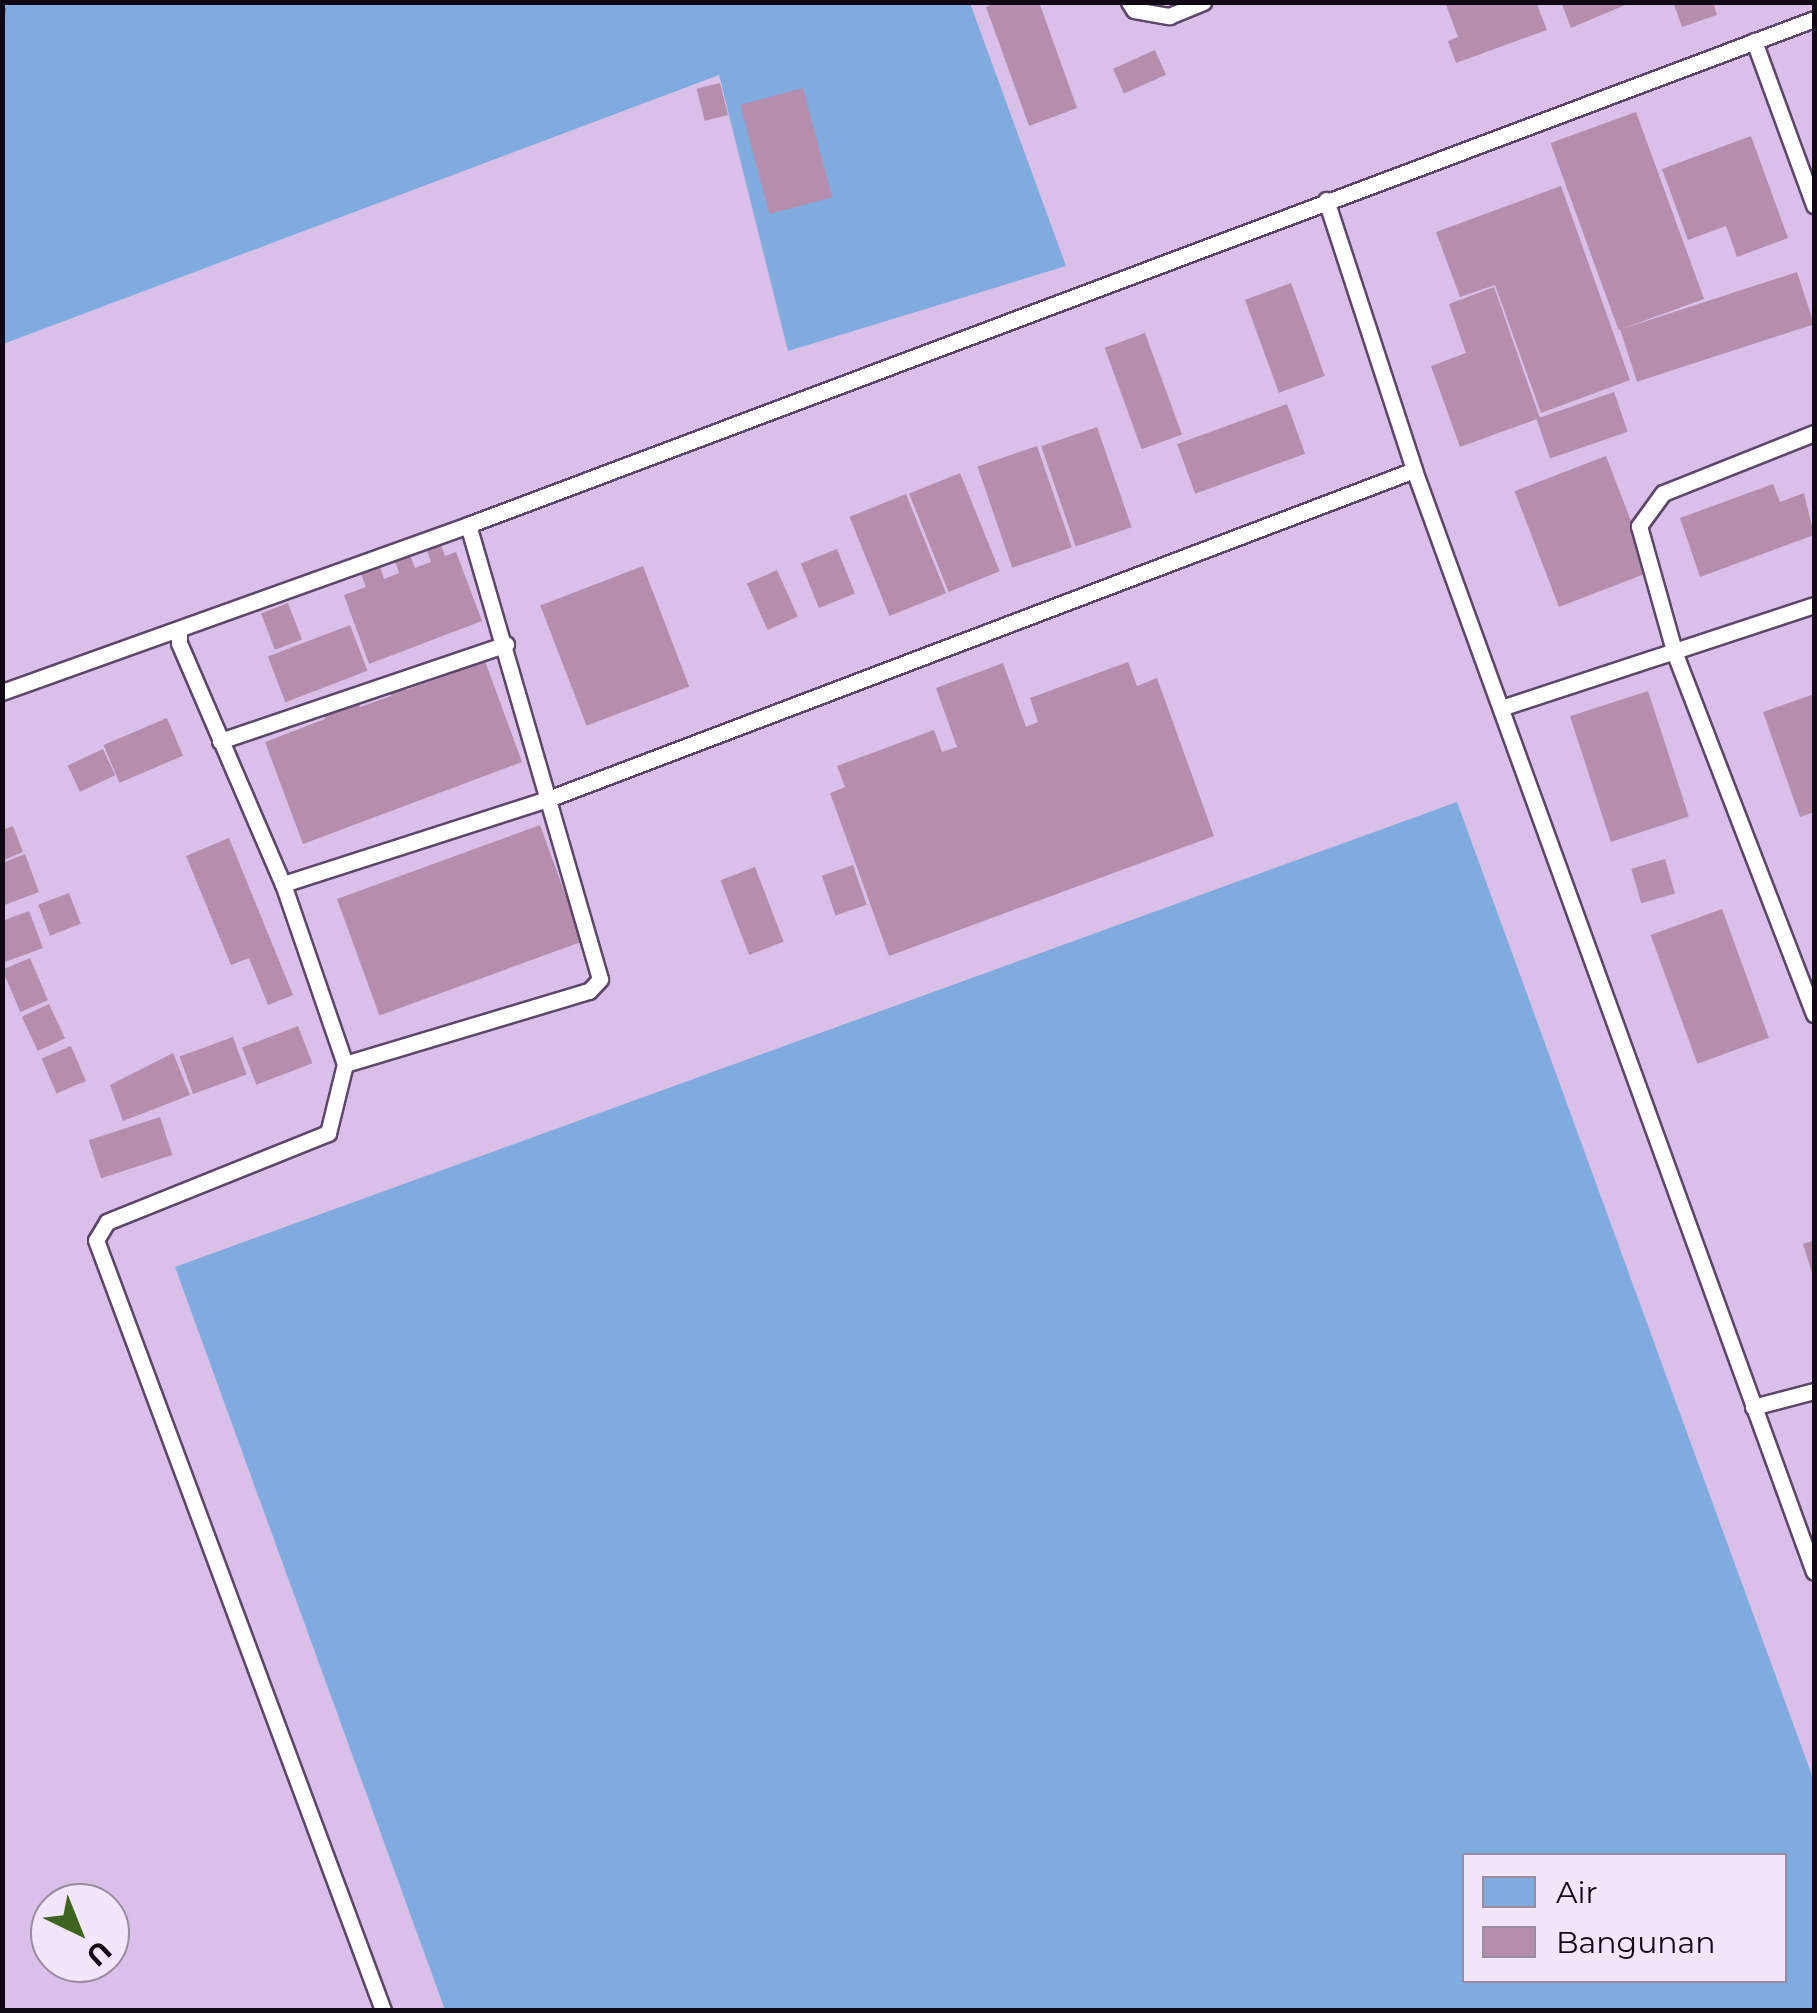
<!DOCTYPE html>
<style>
body{margin:0}
#map{position:relative;width:1817px;height:2013px;overflow:hidden;background:#dac0e8;font-family:Montserrat,sans-serif}
div>[style]{position:absolute}
[style*='--x']{left:calc(var(--x)*1px);top:calc(var(--y)*1px);width:calc(var(--w)*1px);rotate:calc(var(--a)*1deg)}
.water>*{inset:0;background:#80abdf}
.building>*{inset:0;background:#b48eac;transform-origin:0 0}
.path>*{height:6px;margin-top:-3px;transform-origin:0;background:repeating-linear-gradient(90deg,#6f5e78 0 10px,transparent 0 15px)}
.roads{filter:drop-shadow(2px 0 #5d4768) drop-shadow(-2px 0 #5d4768) drop-shadow(0 2px #5d4768) drop-shadow(0 -2px #5d4768)}
.lane>*{height:15px;margin:-7.5px;padding:0 7.5px;transform-origin:7.5px;border-radius:7.5px;background:#fff}
span{translate:-50% -50%;white-space:nowrap;text-align:center;line-height:1.15;-webkit-text-stroke:8px #f3e6fb;paint-order:stroke}
.frame{position:absolute;inset:0;border:5px solid #110815;pointer-events:none}
.legend{position:absolute;left:1462px;top:1853px;width:325px;height:130px;box-sizing:border-box;background:#f3e6fb;border:2px solid #998d9f;margin:0;padding:12px 18px;list-style:none;font-size:30px;color:#110815}
.legend li{display:flex;align-items:center;gap:20px;height:50px}
.legend b{width:50px;border:2px solid #998d9f}
.north{position:absolute;left:30px;top:1883px;width:100px;height:100px;box-sizing:border-box;background:#f3e6fb;border:2px solid #998d9f;border-radius:50%;rotate:137deg;font-size:28px;font-weight:700;line-height:40px;text-align:center;color:#110815}
.north::after{content:'';display:block;margin:auto;width:35px;height:45px;background:#3e651f;clip-path:polygon(50% 0,100% 100%,50% 72%,0 100%)}
</style>
<div id="map">
<div class="water">
<i style="clip-path:polygon(3px 3px,970px 3px,1066px 266px,788px 351px,719px 75px,3px 344px)"></i>
<i style="clip-path:polygon(evenodd,1457px 802px,1814px 1781px,1814px 2010px,445px 2010px,175px 1267px,1457px 802px,1464px 1856px,1784px 1856px,1784px 1980px,1464px 1980px,1464px 1856px)"></i>
</div>
<div class="building">
<i style="clip-path:polygon(999px 2px,1039px 2px,1077px 108px,1029px 126px,986px 7px)"></i>
<i style="clip-path:polygon(1445px 2px,1536px 2px,1547px 30px,1456px 63px,1448px 41px,1458px 37px)"></i>
<i style="clip-path:polygon(1561px 2px,1624px 2px,1625px 5px,1571px 28px)"></i>
<i style="clip-path:polygon(1673px 2px,1713px 2px,1717px 15px,1682px 27px)"></i>
<i style="left:1155px;top:50px;width:27px;height:46px;rotate:66deg"></i>
<i style="left:720px;top:83px;width:33px;height:24px;rotate:76deg"></i>
<i style="left:803px;top:88px;width:113px;height:65px;rotate:75deg"></i>
<i style="left:1636px;top:112px;width:199px;height:91px;rotate:70deg"></i>
<i style="clip-path:polygon(1751px 136px,1788px 238px,1737px 257px,1726px 226px,1688px 240px,1662px 169px)"></i>
<i style="clip-path:polygon(1561px 186px,1630px 380px,1541px 413px,1495px 285px,1460px 297px,1436px 232px)"></i>
<i style="left:1797px;top:272px;width:55px;height:186px;rotate:72deg"></i>
<i style="left:1291px;top:283px;width:99px;height:49px;rotate:70deg"></i>
<i style="clip-path:polygon(1494px 287px,1540px 418px,1460px 447px,1431px 366px,1466px 353px,1449px 304px)"></i>
<i style="left:1145px;top:333px;width:108px;height:43px;rotate:70deg"></i>
<i style="left:1614px;top:392px;width:42px;height:82px;rotate:71deg"></i>
<i style="left:1287px;top:404px;width:53px;height:117px;rotate:70deg"></i>
<i style="left:1097px;top:427px;width:106px;height:59px;rotate:71deg"></i>
<i style="left:1037px;top:446px;width:107px;height:63px;rotate:71deg"></i>
<i style="left:1606px;top:456px;width:124px;height:98px;rotate:69deg"></i>
<i style="left:960px;top:473px;width:106px;height:55px;rotate:68deg"></i>
<i style="clip-path:polygon(1773px 484px,1780px 502px,1804px 493px,1814px 535px,1700px 577px,1680px 518px)"></i>
<i style="left:906px;top:494px;width:107px;height:61px;rotate:68deg"></i>
<i style="clip-path:polygon(440px 542px,445px 556px,456px 552px,482px 621px,369px 664px,344px 595px,366px 587px,360px 571px,379px 564px,384px 579px,399px 573px,394px 558px,409px 552px,415px 568px,431px 562px,426px 547px)"></i>
<i style="left:837px;top:549px;width:48px;height:39px;rotate:68deg"></i>
<i style="left:643px;top:566px;width:129px;height:110px;rotate:69deg"></i>
<i style="left:777px;top:570px;width:51px;height:33px;rotate:66deg"></i>
<i style="left:288px;top:603px;width:39px;height:29px;rotate:69deg"></i>
<i style="left:350px;top:625px;width:49px;height:88px;rotate:69deg"></i>
<i style="clip-path:polygon(467px 658px,470px 666px,485px 661px,522px 762px,303px 844px,265px 742px,325px 719px,322px 710px,358px 697px,360px 707px,391px 696px,387px 687px,403px 681px,406px 690px,454px 673px,451px 664px)"></i>
<i style="clip-path:polygon(1128px 662px,1137px 686px,1157px 678px,1214px 836px,889px 956px,830px 793px,845px 787px,837px 766px,934px 730px,942px 752px,957px 747px,936px 688px,1003px 663px,1026px 727px,1038px 722px,1030px 698px)"></i>
<i style="left:1648px;top:691px;width:132px;height:82px;rotate:72deg"></i>
<i style="clip-path:polygon(1814px 694px,1814px 812px,1800px 817px,1763px 712px)"></i>
<i style="left:167px;top:718px;width:41px;height:69px;rotate:67deg"></i>
<i style="left:103px;top:749px;width:29px;height:39px;rotate:65deg"></i>
<i style="left:540px;top:825px;width:124px;height:216px;rotate:70deg"></i>
<i style="clip-path:polygon(13px 826px,23px 852px,2px 861px,2px 830px)"></i>
<i style="clip-path:polygon(229px 838px,293px 995px,268px 1005px,249px 958px,231px 965px,186px 856px)"></i>
<i style="clip-path:polygon(25px 854px,39px 892px,2px 906px,2px 863px)"></i>
<i style="left:1665px;top:859px;width:36px;height:35px;rotate:74deg"></i>
<i style="left:853px;top:865px;width:42px;height:33px;rotate:71deg"></i>
<i style="left:755px;top:867px;width:80px;height:37px;rotate:69deg"></i>
<i style="left:69px;top:893px;width:33px;height:33px;rotate:69deg"></i>
<i style="left:1722px;top:909px;width:137px;height:76px;rotate:70deg"></i>
<i style="clip-path:polygon(29px 911px,43px 948px,2px 963px,2px 921px)"></i>
<i style="left:30px;top:958px;width:46px;height:30px;rotate:67deg"></i>
<i style="left:49px;top:1004px;width:38px;height:30px;rotate:65deg"></i>
<i style="left:298px;top:1026px;width:40px;height:60px;rotate:69deg"></i>
<i style="left:233px;top:1037px;width:40px;height:57px;rotate:70deg"></i>
<i style="left:71px;top:1046px;width:38px;height:32px;rotate:67deg"></i>
<i style="clip-path:polygon(173px 1053px,190px 1095px,123px 1121px,110px 1085px)"></i>
<i style="left:160px;top:1117px;width:40px;height:75px;rotate:72deg"></i>
<i style="clip-path:polygon(1814px 1240px,1814px 1279px,1803px 1244px)"></i>
</div>
<div class="path">
<i style="--x:2;--y:18;--w:16;--a:-86"></i>
</div>
<div class="roads">
<div class="lane">
<i style="--x:1129;--y:2;--w:9;--a:58"></i>
<i style="--x:1134;--y:10;--w:36;--a:10"></i>
<i style="--x:1169;--y:16;--w:37;--a:-22"></i>
<i style="--x:1754;--y:41;--w:175;--a:69.9"></i>
<i style="--x:1326;--y:200;--w:284;--a:71.9"></i>
<i style="--x:1414;--y:470;--w:1172;--a:70.05"></i>
<i style="--x:1814;--y:433;--w:162;--a:158.3"></i>
<i style="--x:1663;--y:493;--w:41;--a:126"></i>
<i style="--x:1639;--y:526;--w:133;--a:74.3"></i>
<i style="--x:1675;--y:654;--w:386;--a:68.9"></i>
<i style="--x:179;--y:631;--w:12;--a:90"></i>
<i style="--x:179;--y:643;--w:262;--a:66.7"></i>
<i style="--x:283;--y:884;--w:278;--a:-17.8"></i>
<i style="--x:548;--y:799;--w:926;--a:-20.8"></i>
<i style="--x:2;--y:692;--w:495;--a:-19.7"></i>
<i style="--x:468;--y:525;--w:1438;--a:-20.6"></i>
<i style="--x:1501;--y:708;--w:330;--a:-18.2"></i>
<i style="--x:220;--y:741;--w:302;--a:-18.7"></i>
<i style="--x:283;--y:884;--w:190;--a:71"></i>
<i style="--x:345;--y:1064;--w:255;--a:-16.7"></i>
<i style="--x:589;--y:991;--w:16;--a:-47"></i>
<i style="--x:600;--y:979;--w:473;--a:-106.2"></i>
<i style="--x:345;--y:1064;--w:71;--a:103.8"></i>
<i style="--x:328;--y:1133;--w:238;--a:158.1"></i>
<i style="--x:107;--y:1222;--w:21;--a:121"></i>
<i style="--x:96;--y:1240;--w:822;--a:69.56"></i>
<i style="--x:1753;--y:1407;--w:63;--a:-14.7"></i>
</div>
</div>
<div class="frame"></div>
<ul class="legend">
<li><b style="height:28px;background:#80abdf"></b>Air</li>
<li><b style="height:28px;background:#b48eac"></b>Bangunan</li>
</ul>
<div class="north">U</div>
</div>
